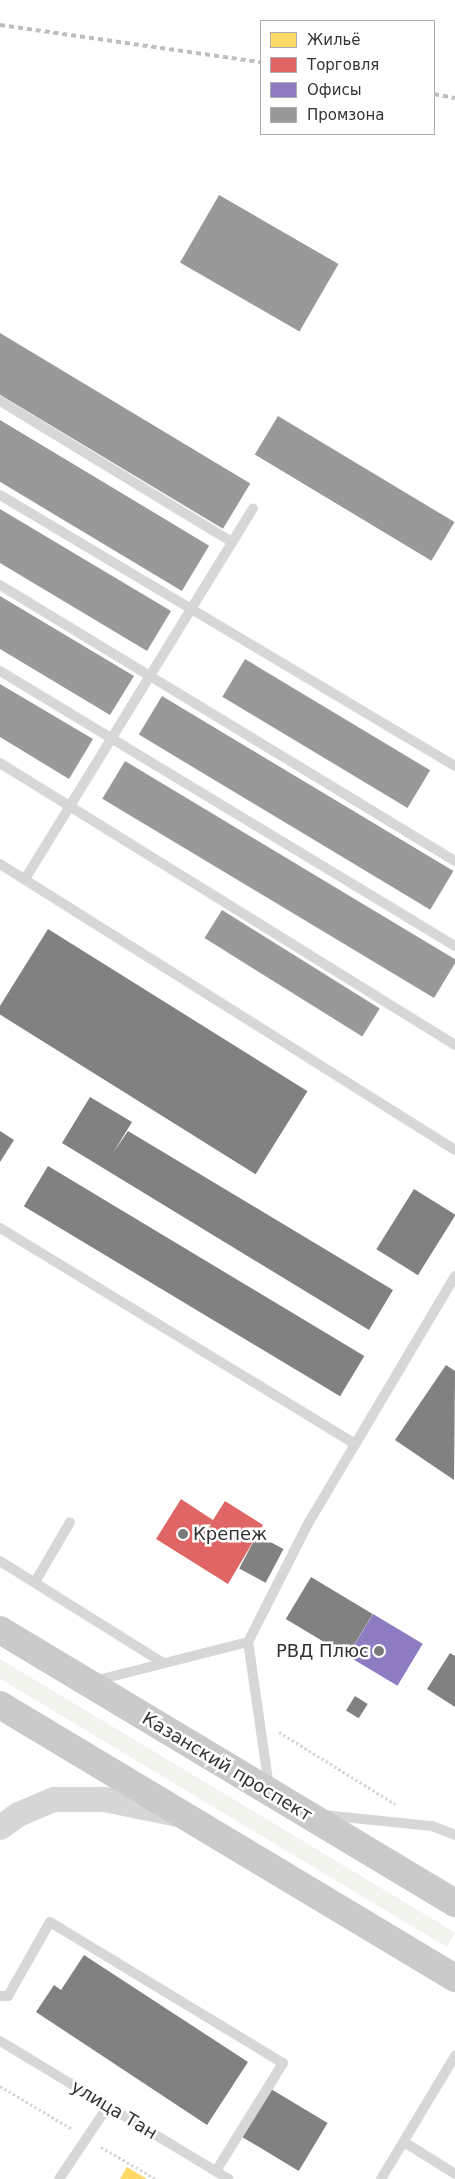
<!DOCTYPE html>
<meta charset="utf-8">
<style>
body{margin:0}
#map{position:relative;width:455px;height:2179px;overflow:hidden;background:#fff;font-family:"DejaVu Sans",sans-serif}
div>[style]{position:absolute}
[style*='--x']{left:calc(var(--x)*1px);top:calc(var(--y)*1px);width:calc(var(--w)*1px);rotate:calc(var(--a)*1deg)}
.green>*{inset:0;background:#f1f5ed;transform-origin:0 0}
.homes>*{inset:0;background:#ffd966}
.shops>*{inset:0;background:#e06666}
.offices>*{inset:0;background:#8e7cc3;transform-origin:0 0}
.industry>*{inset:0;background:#999;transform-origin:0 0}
.building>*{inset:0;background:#818181;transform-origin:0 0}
.path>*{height:3px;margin-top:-1.5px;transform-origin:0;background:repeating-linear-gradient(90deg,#d6d6d6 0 2.5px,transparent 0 5px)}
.service>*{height:10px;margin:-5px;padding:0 5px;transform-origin:5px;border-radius:5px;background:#d7d7d7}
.tertiary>*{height:25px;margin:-12.5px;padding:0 12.5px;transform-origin:12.5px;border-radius:12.5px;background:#d7d7d7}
.primary>*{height:28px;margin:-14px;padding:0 14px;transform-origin:14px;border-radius:14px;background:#cacaca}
.rail>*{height:4px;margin-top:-2px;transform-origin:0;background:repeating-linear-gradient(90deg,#bebebe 0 5px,transparent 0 9px)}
.dots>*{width:14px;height:14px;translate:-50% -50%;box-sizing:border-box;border:2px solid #fff;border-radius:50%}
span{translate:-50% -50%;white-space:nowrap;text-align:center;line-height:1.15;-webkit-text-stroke:5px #fff;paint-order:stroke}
.poi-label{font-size:18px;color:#333}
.left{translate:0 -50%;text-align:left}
.right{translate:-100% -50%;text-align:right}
.street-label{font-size:18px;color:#333}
.legend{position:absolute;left:260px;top:20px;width:175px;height:115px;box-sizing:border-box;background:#fff;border:1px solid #adadad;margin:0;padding:6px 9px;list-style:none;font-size:15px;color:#333}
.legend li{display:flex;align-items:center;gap:10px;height:25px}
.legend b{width:25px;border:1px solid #adadad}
</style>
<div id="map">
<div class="green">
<i style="left:0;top:1659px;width:531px;height:17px;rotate:31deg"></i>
</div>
<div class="homes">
<i style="clip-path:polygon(127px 2167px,147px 2179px,120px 2179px)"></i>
</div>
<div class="shops">
<i style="clip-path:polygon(181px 1499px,213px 1520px,225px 1501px,263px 1525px,228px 1584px,156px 1539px)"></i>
</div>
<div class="offices">
<i style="left:373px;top:1614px;width:58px;height:49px;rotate:31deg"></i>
</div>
<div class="industry">
<i style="left:219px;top:195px;width:138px;height:78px;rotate:30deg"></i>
<i style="left:0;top:333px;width:292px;height:53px;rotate:31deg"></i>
<i style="left:278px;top:416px;width:206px;height:45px;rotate:31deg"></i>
<i style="left:0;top:420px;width:244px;height:53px;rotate:31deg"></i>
<i style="clip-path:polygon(0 509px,171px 611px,147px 651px,0 563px)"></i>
<i style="clip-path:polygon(0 596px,134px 676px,110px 715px,0 649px)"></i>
<i style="left:245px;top:659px;width:216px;height:44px;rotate:31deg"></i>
<i style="clip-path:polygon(0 684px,93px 739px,69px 779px,0 737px)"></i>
<i style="left:162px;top:696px;width:340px;height:45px;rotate:31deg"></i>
<i style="left:125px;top:761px;width:387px;height:44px;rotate:31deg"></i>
<i style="left:222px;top:910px;width:186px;height:33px;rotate:32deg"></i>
</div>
<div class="building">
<i style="left:48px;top:929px;width:306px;height:98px;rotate:32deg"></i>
<i style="clip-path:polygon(90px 1097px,132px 1122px,113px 1153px,128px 1131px,393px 1290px,369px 1330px,62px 1143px)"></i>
<i style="clip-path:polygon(0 1131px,14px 1140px,0 1162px)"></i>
<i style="left:48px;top:1166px;width:369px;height:47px;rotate:31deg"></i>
<i style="left:414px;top:1189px;width:49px;height:71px;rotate:32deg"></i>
<i style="clip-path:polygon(446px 1365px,455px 1371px,454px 1480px,395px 1440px)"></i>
<i style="left:257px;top:1535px;width:30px;height:38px;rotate:28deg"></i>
<i style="left:311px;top:1577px;width:72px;height:49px;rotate:31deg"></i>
<i style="clip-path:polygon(450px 1653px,455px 1656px,455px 1707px,427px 1689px)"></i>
<i style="left:355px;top:1696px;width:15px;height:17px;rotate:32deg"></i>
<i style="clip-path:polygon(84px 1955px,248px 2062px,207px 2125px,36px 2012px,54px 1985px,61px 1990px)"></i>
<i style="left:271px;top:2089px;width:66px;height:56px;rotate:31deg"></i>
</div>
<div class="path">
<i style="--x:279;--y:1732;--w:137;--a:31.8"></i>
<i style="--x:0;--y:2086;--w:84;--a:30.8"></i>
<i style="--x:101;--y:2147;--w:64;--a:30.2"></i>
</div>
<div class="service">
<i style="--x:0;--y:401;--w:271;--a:31.3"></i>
<i style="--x:0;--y:495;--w:530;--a:30.78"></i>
<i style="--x:0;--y:585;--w:532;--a:31.24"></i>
<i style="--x:0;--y:671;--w:532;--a:31.15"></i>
<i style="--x:0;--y:763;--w:535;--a:31.79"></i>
<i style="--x:0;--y:864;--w:537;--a:32.15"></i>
<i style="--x:25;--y:879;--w:435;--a:-58.4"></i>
<i style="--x:0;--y:1228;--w:416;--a:31.3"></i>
<i style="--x:0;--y:1561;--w:192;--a:32"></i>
<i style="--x:35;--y:1582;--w:69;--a:-59.7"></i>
<i style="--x:94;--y:1681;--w:159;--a:-14.2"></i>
<i style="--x:269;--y:1787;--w:147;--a:-98.2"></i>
<i style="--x:248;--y:1642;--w:135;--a:-63.1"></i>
<i style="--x:309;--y:1522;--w:286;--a:-59.3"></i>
<i style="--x:323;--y:1815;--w:110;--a:5.8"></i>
<i style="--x:432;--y:1826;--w:25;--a:21"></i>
<i style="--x:0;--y:1996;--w:8;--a:0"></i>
<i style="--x:8;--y:1996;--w:85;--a:-60.4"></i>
<i style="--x:50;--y:1922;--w:272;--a:31.2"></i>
<i style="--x:283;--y:2063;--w:127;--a:121.8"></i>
<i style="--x:0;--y:2041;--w:267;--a:31.1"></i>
<i style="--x:404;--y:2142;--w:60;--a:32.1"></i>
<i style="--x:59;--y:2179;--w:88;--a:-56.1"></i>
<i style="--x:381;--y:2179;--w:144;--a:-59"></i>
</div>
<div class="tertiary">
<i style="--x:0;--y:1827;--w:22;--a:-36"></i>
<i style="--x:18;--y:1814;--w:39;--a:-23"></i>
<i style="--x:54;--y:1799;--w:50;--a:0"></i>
<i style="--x:104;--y:1799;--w:75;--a:11.6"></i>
</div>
<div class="primary">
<i style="--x:0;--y:1630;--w:531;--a:30.96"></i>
<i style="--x:0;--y:1705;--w:531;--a:30.96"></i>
</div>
<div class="rail">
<i style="--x:0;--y:25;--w:264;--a:8.1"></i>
<i style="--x:434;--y:94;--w:21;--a:11"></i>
</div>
<div class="dots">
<i style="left:183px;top:1534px;background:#7a7a7a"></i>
<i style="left:379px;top:1651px;background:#7a7a7a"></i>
</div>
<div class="poi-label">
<span class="left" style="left:193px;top:1534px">Крепеж</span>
<span class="right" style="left:369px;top:1651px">РВД Плюс</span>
</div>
<div class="street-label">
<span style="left:227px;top:1767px;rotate:31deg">Казанский проспект</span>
<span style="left:114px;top:2110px;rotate:31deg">улица Тан</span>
</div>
<ul class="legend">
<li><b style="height:14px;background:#ffd966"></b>Жильё</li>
<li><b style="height:14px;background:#e06666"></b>Торговля</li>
<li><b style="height:14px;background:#8e7cc3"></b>Офисы</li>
<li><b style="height:14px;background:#999"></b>Промзона</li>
</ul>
</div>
